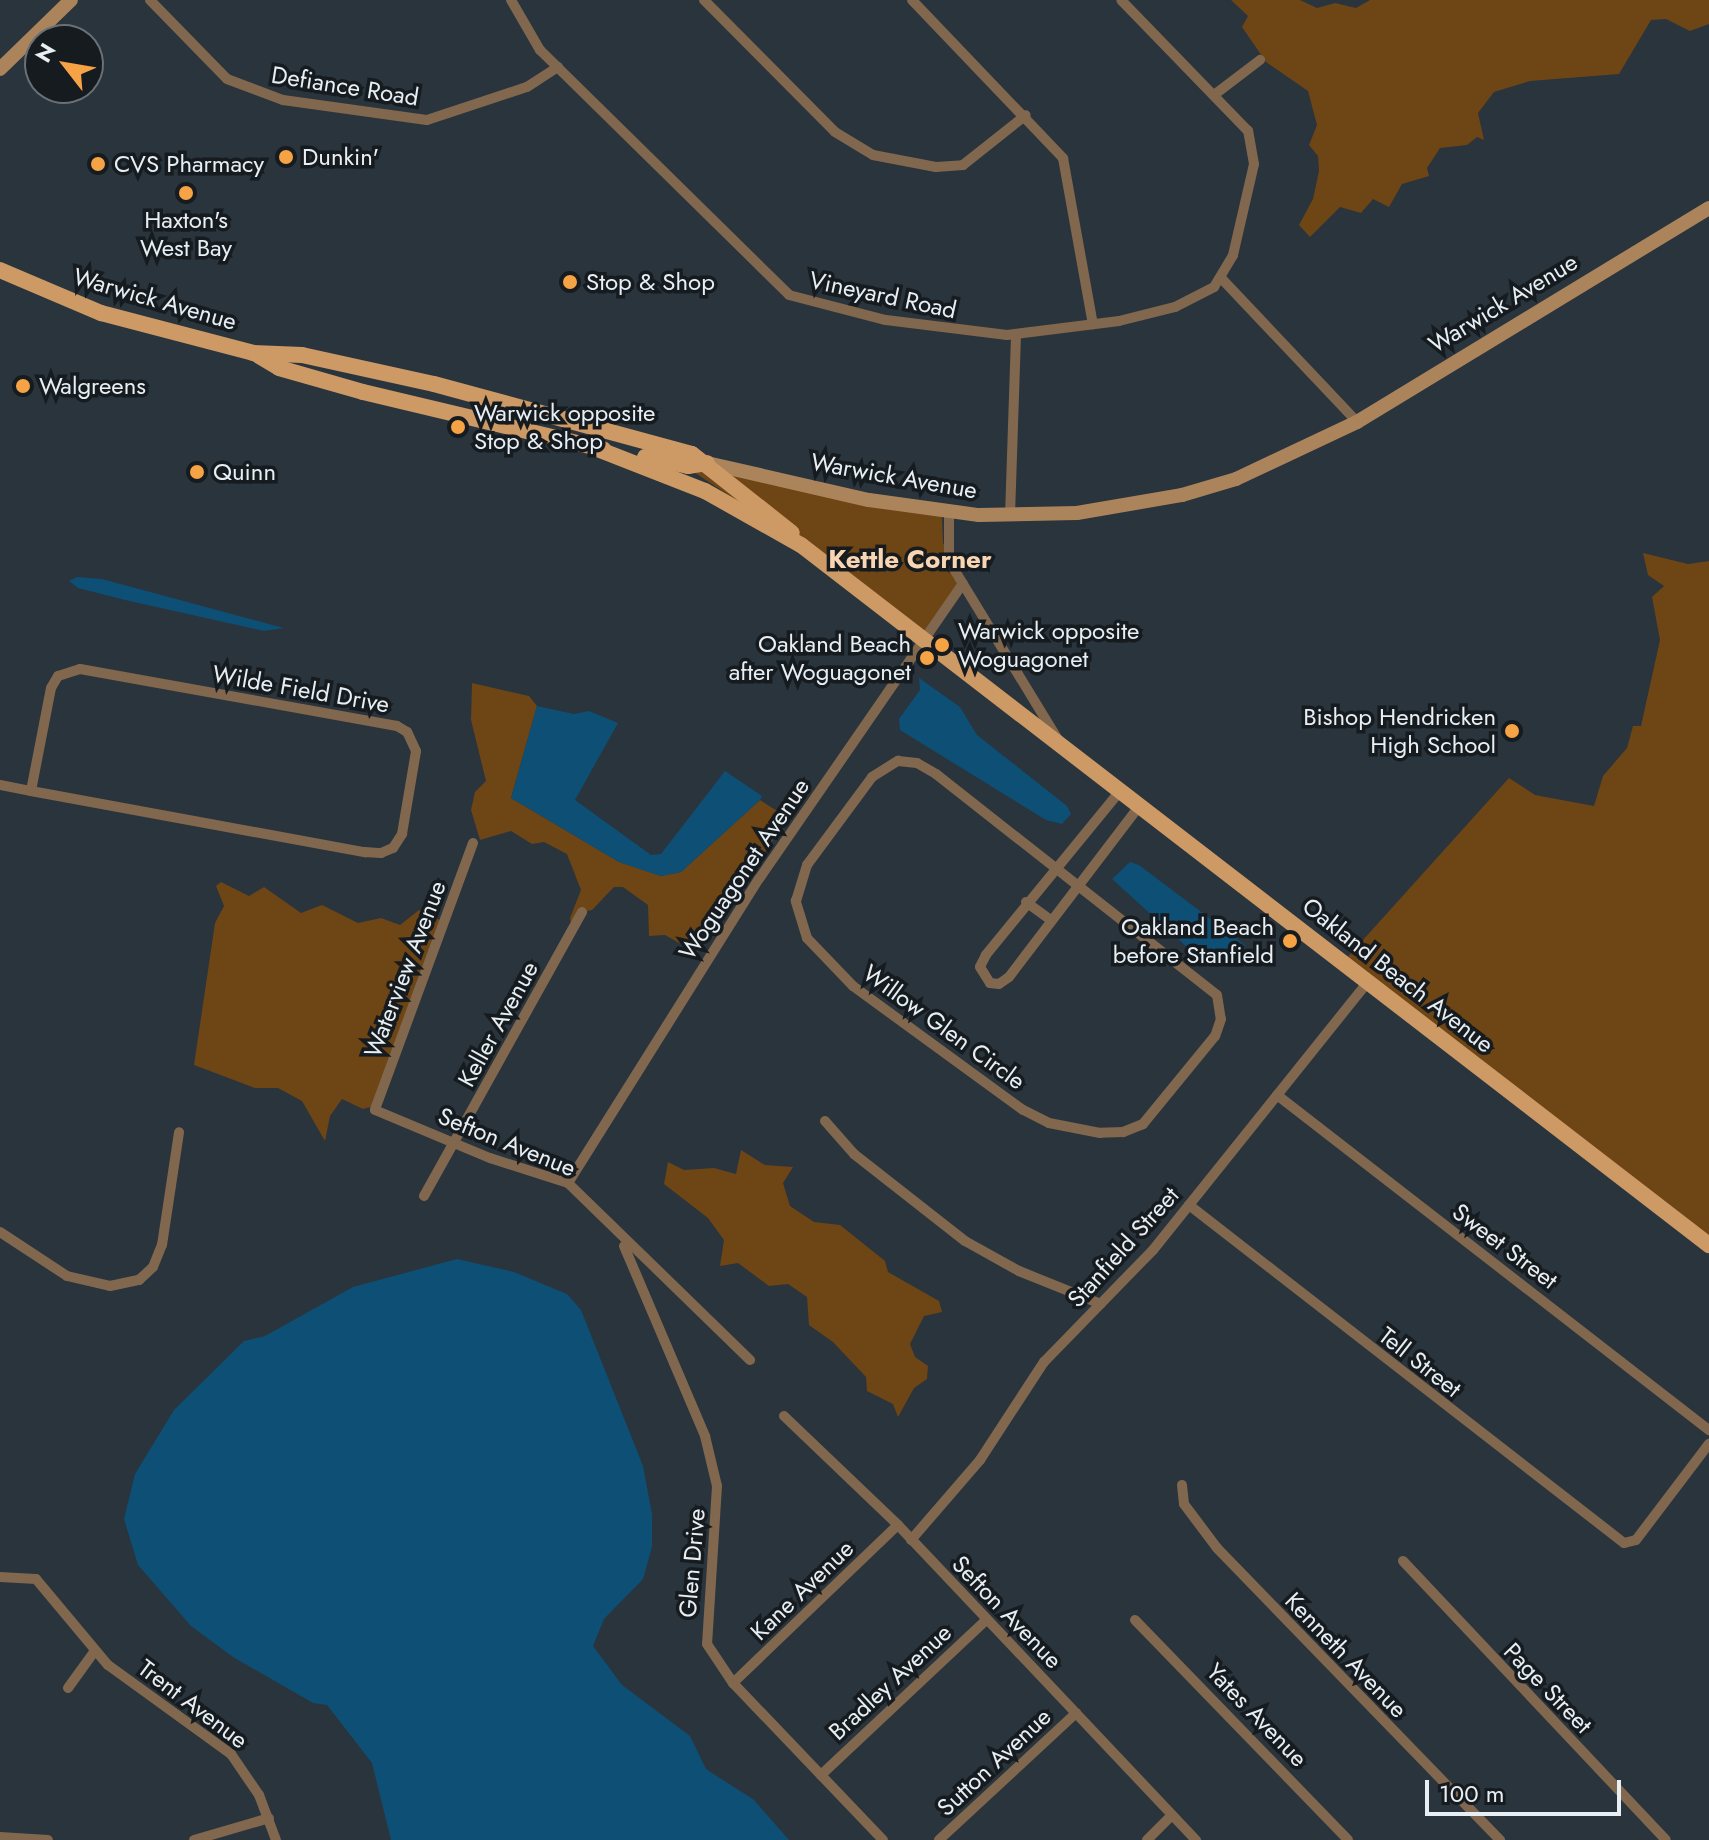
<!DOCTYPE html>
<style>
body{margin:0}
#map{position:relative;width:1709px;height:1840px;overflow:hidden;background:#29343c;font-family:Jost,sans-serif}
div>[style]{position:absolute}
[style*='--x']{left:calc(var(--x)*1px);top:calc(var(--y)*1px);width:calc(var(--w)*1px);rotate:calc(var(--a)*1deg)}
.green>*{inset:0;background:#6e4515}
.water>*{inset:0;background:#0e4f75}
.minor>*{height:10px;margin:-5px;padding:0 5px;transform-origin:5px;border-radius:5px;background:#80674e}
.secondary>*{height:14px;margin:-7px;padding:0 7px;transform-origin:7px;border-radius:7px;background:#ac845b}
.primary>*{height:16px;margin:-8px;padding:0 8px;transform-origin:8px;border-radius:8px;background:#cd9964}
.dots>*{width:22px;height:22px;translate:-50% -50%;box-sizing:border-box;border:4px solid #161b1f;border-radius:50%}
span{translate:-50% -50%;white-space:nowrap;text-align:center;line-height:1.15;-webkit-text-stroke:7px #161b1f;paint-order:stroke}
.street-label{font-size:24px;color:#e7eff4}
.poi-label{font-size:24px;color:#e7eff4}
.left{translate:0 -50%;text-align:left}
.right{translate:-100% -50%;text-align:right}
.neighbourhood-label{font-size:26px;color:#f9d6b3;font-weight:700}
.north{position:absolute;left:24px;top:24px;width:80px;height:80px;box-sizing:border-box;background:#161b1f;border:2px solid #6a7074;border-radius:50%;rotate:301deg;font-size:22px;font-weight:700;line-height:32px;text-align:center;color:#e7eff4}
.north::after{content:'';display:block;margin:auto;width:28px;height:36px;background:#f5a345;clip-path:polygon(50% 0,100% 100%,50% 72%,0 100%)}
.scale{position:absolute;left:1425px;top:1780px;width:196px;height:36px;box-sizing:border-box;border:4px solid #e7eff4;border-top:0;padding-left:10px;font-size:24px;line-height:28px;white-space:nowrap;color:#e7eff4;-webkit-text-stroke:6px #161b1f;paint-order:stroke}
</style>
<div id="map">
<div class="green">
<i style="clip-path:polygon(1231px 0,1300px 0,1317px 8px,1335px 3px,1356px 8px,1370px 0,1709px 0,1709px 24px,1690px 31px,1666px 19px,1651px 20px,1619px 74px,1530px 81px,1494px 92px,1478px 113px,1484px 140px,1477px 137px,1467px 145px,1440px 148px,1427px 168px,1429px 176px,1402px 184px,1389px 207px,1373px 199px,1361px 213px,1340px 207px,1310px 237px,1299px 225px,1313px 199px,1319px 171px,1318px 156px,1309px 145px,1317px 125px,1308px 91px,1266px 62px,1242px 27px,1248px 16px)"></i>
<i style="clip-path:polygon(683px 465px,942px 516px,943px 543px,961px 579px,926px 638px,788px 534px)"></i>
<i style="clip-path:polygon(1643px 553px,1688px 564px,1709px 561px,1709px 1245px,1344px 961px,1509px 778px,1535px 795px,1594px 806px,1603px 776px,1627px 748px,1633px 726px,1641px 726px,1660px 640px,1652px 597px,1664px 586px,1648px 575px)"></i>
<i style="clip-path:polygon(472px 683px,529px 696px,537px 706px,511px 798px,619px 862px,661px 876px,681px 872px,760px 800px,788px 818px,697px 953px,665px 935px,649px 936px,648px 905px,623px 887px,614px 887px,592px 910px,582px 912px,573px 932px,570px 918px,581px 890px,567px 854px,544px 842px,532px 844px,511px 831px,480px 840px,471px 810px,475px 792px,486px 781px,471px 720px)"></i>
<i style="clip-path:polygon(221px 882px,249px 896px,264px 887px,301px 913px,322px 905px,358px 923px,381px 918px,400px 925px,419px 910px,444px 922px,374px 1106px,363px 1109px,342px 1099px,330px 1116px,325px 1141px,302px 1101px,278px 1088px,255px 1088px,194px 1065px,215px 923px,224px 906px,216px 886px)"></i>
<i style="clip-path:polygon(741px 1150px,765px 1165px,793px 1167px,783px 1183px,790px 1206px,814px 1222px,840px 1225px,885px 1261px,888px 1272px,939px 1301px,942px 1312px,924px 1316px,910px 1344px,915px 1357px,928px 1366px,927px 1379px,914px 1388px,898px 1417px,893px 1404px,867px 1391px,866px 1377px,833px 1342px,809px 1325px,807px 1297px,788px 1284px,769px 1286px,738px 1263px,720px 1266px,724px 1240px,708px 1218px,664px 1184px,668px 1162px,684px 1170px,714px 1168px,736px 1174px)"></i>
</div>
<div class="water">
<i style="clip-path:polygon(77px 577px,102px 579px,284px 628px,264px 631px,125px 600px,78px 588px,69px 581px)"></i>
<i style="clip-path:polygon(919px 678px,960px 707px,977px 735px,1067px 806px,1071px 814px,1062px 824px,1046px 820px,900px 730px,899px 719px,920px 690px)"></i>
<i style="clip-path:polygon(537px 706px,574px 714px,589px 711px,618px 723px,575px 800px,651px 855px,661px 854px,725px 771px,762px 796px,760px 800px,681px 872px,661px 876px,619px 862px,511px 798px)"></i>
<i style="clip-path:polygon(1130px 862px,1139px 865px,1245px 945px,1226px 963px,1213px 962px,1188px 948px,1112px 879px)"></i>
<i style="clip-path:polygon(457px 1259px,514px 1272px,567px 1294px,581px 1310px,643px 1466px,652px 1514px,652px 1547px,643px 1579px,604px 1619px,593px 1646px,622px 1685px,690px 1736px,706px 1769px,754px 1800px,789px 1840px,391px 1840px,372px 1763px,327px 1705px,313px 1703px,233px 1657px,191px 1626px,138px 1565px,124px 1519px,135px 1474px,174px 1410px,244px 1341px,265px 1336px,353px 1287px)"></i>
</div>
<div class="minor">
<i style="--x:150;--y:0;--w:110;--a:45.7"></i>
<i style="--x:227;--y:79;--w:60;--a:20.6"></i>
<i style="--x:283;--y:100;--w:145;--a:7.9"></i>
<i style="--x:427;--y:120;--w:105;--a:-18.3"></i>
<i style="--x:527;--y:87;--w:37;--a:-33"></i>
<i style="--x:511;--y:0;--w:58;--a:59.9"></i>
<i style="--x:540;--y:50;--w:349;--a:44.5"></i>
<i style="--x:789;--y:295;--w:100;--a:14.5"></i>
<i style="--x:886;--y:320;--w:122;--a:7.1"></i>
<i style="--x:1007;--y:335;--w:113;--a:-7.1"></i>
<i style="--x:1119;--y:321;--w:58;--a:-14"></i>
<i style="--x:1175;--y:307;--w:44;--a:-27.1"></i>
<i style="--x:1214;--y:287;--w:37;--a:-59"></i>
<i style="--x:1233;--y:255;--w:93;--a:-77"></i>
<i style="--x:1254;--y:164;--w:34;--a:-100"></i>
<i style="--x:1248;--y:131;--w:182;--a:-134.1"></i>
<i style="--x:704;--y:0;--w:186;--a:45.2"></i>
<i style="--x:835;--y:132;--w:44;--a:31.2"></i>
<i style="--x:873;--y:155;--w:64;--a:10.8"></i>
<i style="--x:936;--y:167;--w:27;--a:-4"></i>
<i style="--x:963;--y:165;--w:80;--a:-38.4"></i>
<i style="--x:912;--y:0;--w:219;--a:46.3"></i>
<i style="--x:1063;--y:158;--w:169;--a:79.8"></i>
<i style="--x:1214;--y:95;--w:58;--a:-37.3"></i>
<i style="--x:1222;--y:279;--w:197;--a:46.6"></i>
<i style="--x:949;--y:513;--w:48;--a:90"></i>
<i style="--x:949;--y:561;--w:211;--a:58.6"></i>
<i style="--x:1010;--y:516;--w:181;--a:-88.1"></i>
<i style="--x:898;--y:761;--w:19;--a:6"></i>
<i style="--x:917;--y:763;--w:22;--a:30"></i>
<i style="--x:936;--y:774;--w:357;--a:38.2"></i>
<i style="--x:1217;--y:995;--w:24;--a:81"></i>
<i style="--x:1221;--y:1019;--w:18;--a:109"></i>
<i style="--x:1215;--y:1036;--w:114;--a:129.3"></i>
<i style="--x:1143;--y:1124;--w:22;--a:158"></i>
<i style="--x:1123;--y:1132;--w:23;--a:178"></i>
<i style="--x:1100;--y:1133;--w:52;--a:-168.9"></i>
<i style="--x:1049;--y:1123;--w:29;--a:-153"></i>
<i style="--x:1023;--y:1110;--w:210;--a:-143.9"></i>
<i style="--x:853;--y:986;--w:66;--a:-133.8"></i>
<i style="--x:807;--y:938;--w:39;--a:-107"></i>
<i style="--x:796;--y:901;--w:38;--a:-73"></i>
<i style="--x:807;--y:865;--w:109;--a:-53.5"></i>
<i style="--x:872;--y:777;--w:31;--a:-32"></i>
<i style="--x:0;--y:785;--w:32;--a:11"></i>
<i style="--x:31;--y:791;--w:340;--a:10.4"></i>
<i style="--x:365;--y:852;--w:16;--a:4"></i>
<i style="--x:381;--y:853;--w:13;--a:-23"></i>
<i style="--x:393;--y:848;--w:17;--a:-57"></i>
<i style="--x:402;--y:834;--w:84;--a:-80.4"></i>
<i style="--x:416;--y:751;--w:21;--a:-115"></i>
<i style="--x:407;--y:732;--w:12;--a:-149"></i>
<i style="--x:397;--y:726;--w:322;--a:-169.8"></i>
<i style="--x:80;--y:669;--w:23;--a:162"></i>
<i style="--x:58;--y:676;--w:14;--a:120"></i>
<i style="--x:51;--y:688;--w:105;--a:101"></i>
<i style="--x:1120;--y:791;--w:212;--a:129.3"></i>
<i style="--x:986;--y:955;--w:13;--a:117"></i>
<i style="--x:980;--y:967;--w:19;--a:58"></i>
<i style="--x:990;--y:983;--w:9;--a:6"></i>
<i style="--x:999;--y:984;--w:12;--a:-35"></i>
<i style="--x:1009;--y:977;--w:216;--a:-52.7"></i>
<i style="--x:473;--y:843;--w:284;--a:110.2"></i>
<i style="--x:375;--y:1110;--w:125;--a:22.7"></i>
<i style="--x:490;--y:1158;--w:82;--a:17.8"></i>
<i style="--x:568;--y:1183;--w:254;--a:44.2"></i>
<i style="--x:1026;--y:902;--w:31;--a:36"></i>
<i style="--x:1277;--y:1095;--w:547;--a:37.79"></i>
<i style="--x:825;--y:1121;--w:44;--a:48.7"></i>
<i style="--x:854;--y:1154;--w:141;--a:38.1"></i>
<i style="--x:965;--y:1241;--w:62;--a:29.1"></i>
<i style="--x:1019;--y:1271;--w:88;--a:21.9"></i>
<i style="--x:568;--y:1183;--w:359;--a:-57.9"></i>
<i style="--x:759;--y:879;--w:359;--a:-55.4"></i>
<i style="--x:424;--y:1196;--w:325;--a:-60.9"></i>
<i style="--x:1189;--y:1205;--w:551;--a:37.85"></i>
<i style="--x:1624;--y:1543;--w:12;--a:-14"></i>
<i style="--x:1636;--y:1540;--w:121;--a:-52.8"></i>
<i style="--x:0;--y:1232;--w:80;--a:33.3"></i>
<i style="--x:67;--y:1276;--w:44;--a:13.1"></i>
<i style="--x:110;--y:1286;--w:30;--a:-12"></i>
<i style="--x:139;--y:1280;--w:19;--a:-43"></i>
<i style="--x:153;--y:1267;--w:24;--a:-68"></i>
<i style="--x:162;--y:1245;--w:114;--a:-81.4"></i>
<i style="--x:624;--y:1246;--w:207;--a:66.9"></i>
<i style="--x:705;--y:1436;--w:51;--a:76.5"></i>
<i style="--x:717;--y:1486;--w:158;--a:93.6"></i>
<i style="--x:707;--y:1644;--w:47;--a:56.3"></i>
<i style="--x:733;--y:1683;--w:217;--a:46.3"></i>
<i style="--x:784;--y:1416;--w:158;--a:43.7"></i>
<i style="--x:898;--y:1525;--w:434;--a:46.6"></i>
<i style="--x:1182;--y:1485;--w:19;--a:84"></i>
<i style="--x:1184;--y:1504;--w:55;--a:53.1"></i>
<i style="--x:1217;--y:1548;--w:407;--a:45.9"></i>
<i style="--x:911;--y:1540;--w:106;--a:-49.2"></i>
<i style="--x:980;--y:1460;--w:117;--a:-56.9"></i>
<i style="--x:1044;--y:1362;--w:156;--a:-45.8"></i>
<i style="--x:1153;--y:1250;--w:344;--a:-51.3"></i>
<i style="--x:1403;--y:1561;--w:383;--a:46.7"></i>
<i style="--x:0;--y:1577;--w:36;--a:3"></i>
<i style="--x:36;--y:1579;--w:112;--a:50.1"></i>
<i style="--x:108;--y:1665;--w:152;--a:35.9"></i>
<i style="--x:231;--y:1754;--w:50;--a:55.7"></i>
<i style="--x:259;--y:1795;--w:48;--a:69.3"></i>
<i style="--x:1135;--y:1620;--w:306;--a:45.9"></i>
<i style="--x:733;--y:1683;--w:228;--a:-43.8"></i>
<i style="--x:68;--y:1688;--w:44;--a:-54.2"></i>
<i style="--x:821;--y:1775;--w:226;--a:-43.2"></i>
<i style="--x:0;--y:1837;--w:48;--a:3.6"></i>
<i style="--x:194;--y:1840;--w:78;--a:-16.3"></i>
<i style="--x:939;--y:1840;--w:187;--a:-42.8"></i>
<i style="--x:1147;--y:1840;--w:35;--a:-45"></i>
</div>
<div class="secondary">
<i style="--x:0;--y:69;--w:99;--a:-44.2"></i>
<i style="--x:707;--y:463;--w:166;--a:12.9"></i>
<i style="--x:869;--y:500;--w:111;--a:7.8"></i>
<i style="--x:979;--y:515;--w:98;--a:-1.2"></i>
<i style="--x:1077;--y:513;--w:107;--a:-9.7"></i>
<i style="--x:1182;--y:495;--w:56;--a:-16.5"></i>
<i style="--x:1236;--y:479;--w:134;--a:-25.2"></i>
<i style="--x:1357;--y:422;--w:412;--a:-31.3"></i>
</div>
<div class="primary">
<i style="--x:0;--y:270;--w:110;--a:23.1"></i>
<i style="--x:101;--y:313;--w:157;--a:14.7"></i>
<i style="--x:253;--y:353;--w:49;--a:2.3"></i>
<i style="--x:302;--y:355;--w:135;--a:12.4"></i>
<i style="--x:434;--y:384;--w:267;--a:15.2"></i>
<i style="--x:692;--y:454;--w:127;--a:38.3"></i>
<i style="--x:256;--y:354;--w:27;--a:31"></i>
<i style="--x:279;--y:368;--w:87;--a:15.9"></i>
<i style="--x:363;--y:392;--w:247;--a:13.4"></i>
<i style="--x:595;--y:448;--w:118;--a:21.4"></i>
<i style="--x:705;--y:491;--w:110;--a:29.4"></i>
<i style="--x:801;--y:545;--w:1147;--a:37.63"></i>
<i style="--x:645;--y:457;--w:44;--a:11.8"></i>
<i style="--x:688;--y:466;--w:19;--a:-9"></i>
</div>
<div class="dots">
<i style="left:286px;top:157px;background:#f5a345"></i>
<i style="left:98px;top:164px;background:#f5a345"></i>
<i style="left:186px;top:193px;background:#f5a345"></i>
<i style="left:570px;top:282px;background:#f5a345"></i>
<i style="left:23px;top:386px;background:#f5a345"></i>
<i style="left:458px;top:427px;background:#f5a345"></i>
<i style="left:197px;top:472px;background:#f5a345"></i>
<i style="left:942px;top:645px;background:#f5a345"></i>
<i style="left:927px;top:658px;background:#f5a345"></i>
<i style="left:1512px;top:731px;background:#f5a345"></i>
<i style="left:1290px;top:941px;background:#f5a345"></i>
</div>
<div class="street-label">
<span style="left:345px;top:86px;rotate:9deg">Defiance Road</span>
<span style="left:883px;top:295px;rotate:12deg">Vineyard Road</span>
<span style="left:155px;top:299px;rotate:16deg">Warwick Avenue</span>
<span style="left:1503px;top:303px;rotate:-31deg">Warwick Avenue</span>
<span style="left:894px;top:476px;rotate:10deg">Warwick Avenue</span>
<span style="left:301px;top:689px;rotate:10deg">Wilde Field Drive</span>
<span style="left:744px;top:869px;rotate:-56deg">Woguagonet Avenue</span>
<span style="left:405px;top:969px;rotate:-69deg">Waterview Avenue</span>
<span style="left:1398px;top:975px;rotate:38deg">Oakland Beach Avenue</span>
<span style="left:498px;top:1024px;rotate:-61deg">Keller Avenue</span>
<span style="left:944px;top:1027px;rotate:36deg">Willow Glen Circle</span>
<span style="left:507px;top:1142px;rotate:22deg">Sefton Avenue</span>
<span style="left:1505px;top:1246px;rotate:37deg">Sweet Street</span>
<span style="left:1123px;top:1247px;rotate:-48deg">Stanfield Street</span>
<span style="left:1420px;top:1362px;rotate:38deg">Tell Street</span>
<span style="left:692px;top:1563px;rotate:-85deg">Glen Drive</span>
<span style="left:802px;top:1590px;rotate:-44deg">Kane Avenue</span>
<span style="left:1007px;top:1612px;rotate:46deg">Sefton Avenue</span>
<span style="left:1346px;top:1655px;rotate:46deg">Kenneth Avenue</span>
<span style="left:890px;top:1682px;rotate:-43deg">Bradley Avenue</span>
<span style="left:1548px;top:1688px;rotate:46deg">Page Street</span>
<span style="left:193px;top:1704px;rotate:37deg">Trent Avenue</span>
<span style="left:1257px;top:1715px;rotate:46deg">Yates Avenue</span>
<span style="left:994px;top:1762px;rotate:-43deg">Sutton Avenue</span>
</div>
<div class="poi-label">
<span class="left" style="left:302px;top:157px">Dunkin'</span>
<span class="left" style="left:114px;top:164px">CVS Pharmacy</span>
<span style="left:186px;top:234px">Haxton's<br>West Bay</span>
<span class="left" style="left:586px;top:282px">Stop &amp; Shop</span>
<span class="left" style="left:39px;top:386px">Walgreens</span>
<span class="left" style="left:474px;top:427px">Warwick opposite<br>Stop &amp; Shop</span>
<span class="left" style="left:213px;top:472px">Quinn</span>
<span class="left" style="left:958px;top:645px">Warwick opposite<br>Woguagonet</span>
<span class="right" style="left:911px;top:658px">Oakland Beach<br>after Woguagonet</span>
<span class="right" style="left:1496px;top:731px">Bishop Hendricken<br>High School</span>
<span class="right" style="left:1274px;top:941px">Oakland Beach<br>before Stanfield</span>
</div>
<div class="neighbourhood-label">
<span style="left:910px;top:560px">Kettle Corner</span>
</div>
<div class="north">N</div>
<div class="scale">100 m</div>
</div>
